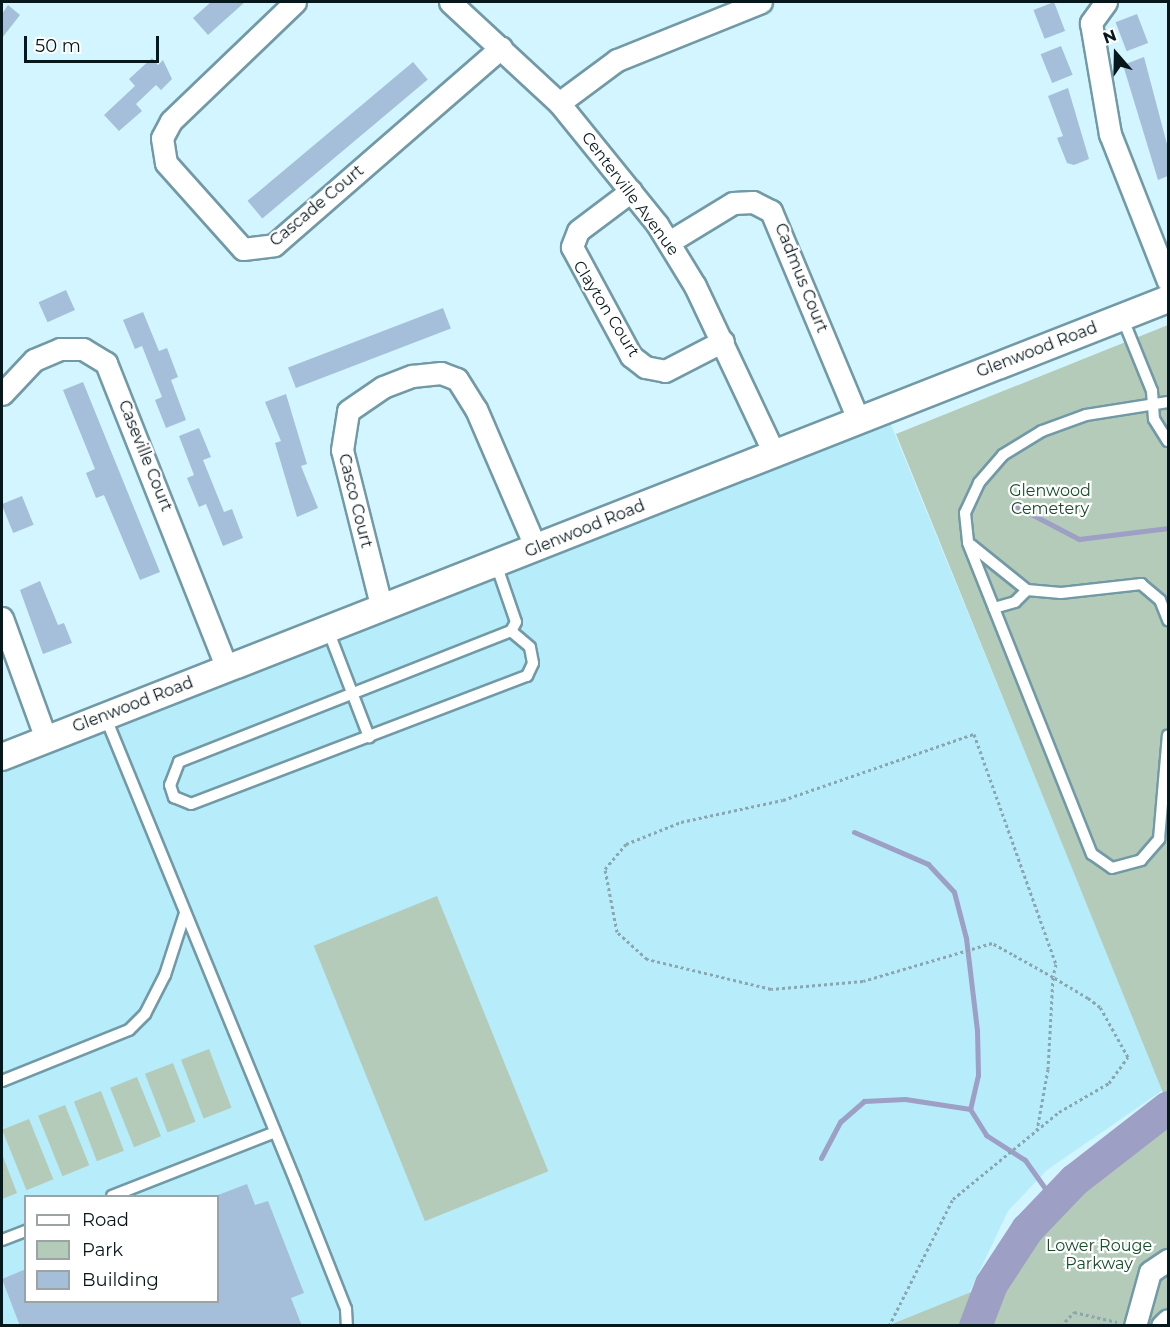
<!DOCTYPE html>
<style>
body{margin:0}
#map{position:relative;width:1170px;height:1327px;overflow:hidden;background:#d2f5ff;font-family:Montserrat,sans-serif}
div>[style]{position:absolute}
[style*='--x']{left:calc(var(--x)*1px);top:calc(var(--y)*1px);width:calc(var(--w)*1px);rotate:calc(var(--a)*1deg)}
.built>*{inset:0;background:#b7ecfb}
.green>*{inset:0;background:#b5cbb9;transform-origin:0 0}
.stream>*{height:5px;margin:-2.5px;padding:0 2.5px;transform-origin:2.5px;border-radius:2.5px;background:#9d9fc4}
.river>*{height:33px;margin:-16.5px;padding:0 16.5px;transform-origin:16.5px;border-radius:16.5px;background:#9d9fc4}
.building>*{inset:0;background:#a5bfda;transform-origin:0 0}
.path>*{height:3px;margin-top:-1.5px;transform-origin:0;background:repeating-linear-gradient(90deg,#8aa6ae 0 3px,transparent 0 6px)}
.roads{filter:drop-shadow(2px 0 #729aa6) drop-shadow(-2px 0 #729aa6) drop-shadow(0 2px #729aa6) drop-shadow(0 -2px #729aa6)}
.service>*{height:10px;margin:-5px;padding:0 5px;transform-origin:5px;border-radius:5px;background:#fff}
.minor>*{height:21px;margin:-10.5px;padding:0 10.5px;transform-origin:10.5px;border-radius:10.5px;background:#fff}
.tertiary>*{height:26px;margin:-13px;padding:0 13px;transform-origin:13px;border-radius:13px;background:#fff}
span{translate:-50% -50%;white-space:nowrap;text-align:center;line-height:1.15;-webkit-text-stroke:4.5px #fff;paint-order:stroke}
.street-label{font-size:16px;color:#07181c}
.park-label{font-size:16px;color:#174e2a}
.frame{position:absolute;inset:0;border:3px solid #07181c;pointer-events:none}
.legend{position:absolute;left:24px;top:1195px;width:195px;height:108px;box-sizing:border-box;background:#fff;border:2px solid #9ca3a4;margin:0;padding:8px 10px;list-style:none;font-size:18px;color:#07181c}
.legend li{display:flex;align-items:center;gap:12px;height:30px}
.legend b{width:30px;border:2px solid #9ca3a4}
.north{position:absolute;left:1086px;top:24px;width:60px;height:60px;-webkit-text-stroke:4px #fff;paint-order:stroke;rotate:340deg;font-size:16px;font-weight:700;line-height:24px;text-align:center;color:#07181c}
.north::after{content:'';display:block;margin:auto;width:21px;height:27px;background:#07181c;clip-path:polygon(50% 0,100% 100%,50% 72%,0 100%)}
.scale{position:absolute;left:24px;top:36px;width:135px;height:27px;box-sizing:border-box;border:3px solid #07181c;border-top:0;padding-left:8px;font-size:18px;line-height:21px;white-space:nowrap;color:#07181c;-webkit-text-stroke:4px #fff;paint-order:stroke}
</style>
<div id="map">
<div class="built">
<i style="clip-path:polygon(evenodd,889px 420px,1163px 1090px,1047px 1170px,1008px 1211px,969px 1293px,887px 1326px,2px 1326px,2px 771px,889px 420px,26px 1196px,218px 1196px,218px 1302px,26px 1302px,26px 1196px)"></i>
</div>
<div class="green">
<i style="clip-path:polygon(1168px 325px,1168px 1105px,896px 434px)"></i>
<i style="left:437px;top:896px;width:297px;height:133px;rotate:68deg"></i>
<i style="left:209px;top:1049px;width:63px;height:30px;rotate:69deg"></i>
<i style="left:173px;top:1063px;width:63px;height:30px;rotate:69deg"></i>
<i style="left:137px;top:1077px;width:64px;height:29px;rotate:68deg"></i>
<i style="left:101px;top:1091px;width:64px;height:29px;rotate:69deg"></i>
<i style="left:65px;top:1105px;width:65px;height:29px;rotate:68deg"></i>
<i style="clip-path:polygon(1168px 1107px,1168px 1325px,887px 1326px,991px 1284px,1027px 1229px,1074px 1180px)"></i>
<i style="left:29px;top:1119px;width:65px;height:29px;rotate:68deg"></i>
<i style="clip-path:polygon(2px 1154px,17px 1193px,2px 1199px)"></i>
</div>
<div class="stream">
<i style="--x:1012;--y:504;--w:76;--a:27.6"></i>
<i style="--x:1079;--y:539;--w:90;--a:-7"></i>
<i style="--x:854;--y:832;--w:81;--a:23.4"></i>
<i style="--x:928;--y:864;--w:38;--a:47"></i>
<i style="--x:954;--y:892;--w:48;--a:75.4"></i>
<i style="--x:966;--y:938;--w:93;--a:83.2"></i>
<i style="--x:977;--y:1030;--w:45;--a:88.7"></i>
<i style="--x:978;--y:1075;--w:35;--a:103"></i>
<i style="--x:970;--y:1109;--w:31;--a:58"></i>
<i style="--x:986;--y:1135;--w:46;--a:32.7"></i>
<i style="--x:1025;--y:1160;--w:50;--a:54.7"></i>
<i style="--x:821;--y:1158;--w:41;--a:-62.2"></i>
<i style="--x:840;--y:1122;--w:32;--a:-41"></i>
<i style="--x:864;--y:1101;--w:41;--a:-2.8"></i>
<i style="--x:905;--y:1099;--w:66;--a:8.7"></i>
</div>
<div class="river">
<i style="--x:975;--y:1326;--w:45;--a:-69.1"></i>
<i style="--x:991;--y:1284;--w:66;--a:-56.8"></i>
<i style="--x:1027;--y:1229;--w:68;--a:-46.2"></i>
<i style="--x:1074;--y:1180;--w:119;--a:-37.8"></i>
</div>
<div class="building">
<i style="clip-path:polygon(211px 2px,245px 2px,208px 35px,193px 18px)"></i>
<i style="left:1054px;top:2px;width:31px;height:22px;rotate:69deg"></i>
<i style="clip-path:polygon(8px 5px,20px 15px,2px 38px,2px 14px)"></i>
<i style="left:1137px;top:14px;width:31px;height:23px;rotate:69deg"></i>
<i style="left:1061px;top:46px;width:31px;height:22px;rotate:68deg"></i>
<i style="clip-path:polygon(1144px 57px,1168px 148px,1168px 176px,1158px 180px,1123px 65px)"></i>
<i style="clip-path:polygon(152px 58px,158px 65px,163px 60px,172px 79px,161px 90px,156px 85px,136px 104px,142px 111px,119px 131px,104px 115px,135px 86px,129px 79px)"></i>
<i style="left:413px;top:62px;width:23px;height:216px;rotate:50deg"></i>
<i style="clip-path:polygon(1068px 88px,1089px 159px,1074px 165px,1067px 163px,1057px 138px,1063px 136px,1048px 96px)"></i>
<i style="left:66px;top:290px;width:22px;height:30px;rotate:66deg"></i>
<i style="left:443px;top:308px;width:22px;height:166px;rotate:69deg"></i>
<i style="clip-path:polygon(143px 312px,159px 351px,167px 348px,178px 377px,171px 380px,186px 420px,166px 428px,155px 400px,162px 397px,142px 346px,135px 349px,123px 320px)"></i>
<i style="clip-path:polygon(83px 382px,160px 572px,140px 580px,104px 495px,96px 498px,86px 473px,95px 469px,63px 390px)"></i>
<i style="clip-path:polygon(286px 394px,307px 464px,301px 466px,318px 508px,297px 517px,275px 443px,281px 441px,265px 402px)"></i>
<i style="clip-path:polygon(199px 428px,211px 457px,203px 460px,224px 512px,232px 509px,243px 538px,223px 546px,206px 504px,199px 507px,187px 478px,194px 475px,179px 436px)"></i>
<i style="left:22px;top:496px;width:31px;height:22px;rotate:68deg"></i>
<i style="clip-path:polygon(40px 581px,58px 625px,64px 623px,72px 643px,43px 654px,20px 590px)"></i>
<i style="clip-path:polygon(247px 1184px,255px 1205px,268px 1201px,304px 1293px,291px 1298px,302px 1326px,20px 1326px,2px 1279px,26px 1269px,26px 1302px,218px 1302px,218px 1195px)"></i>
</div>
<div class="path">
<i style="--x:889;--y:1326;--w:142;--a:-63.3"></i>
<i style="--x:953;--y:1199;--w:137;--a:-39.4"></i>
<i style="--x:1059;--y:1112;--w:58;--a:-30.1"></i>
<i style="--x:1109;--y:1083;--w:32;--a:-54"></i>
<i style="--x:1128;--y:1057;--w:57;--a:-119.2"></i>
<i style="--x:1100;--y:1007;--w:15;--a:-143"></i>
<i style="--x:1088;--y:998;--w:41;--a:-149"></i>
<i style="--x:1053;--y:977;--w:47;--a:-150.7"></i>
<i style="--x:1012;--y:954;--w:23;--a:-151"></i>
<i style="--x:992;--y:943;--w:134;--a:163.6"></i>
<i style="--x:863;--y:981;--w:92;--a:175"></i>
<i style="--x:771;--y:989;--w:128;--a:-166.4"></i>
<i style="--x:647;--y:959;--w:40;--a:-138"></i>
<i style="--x:617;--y:932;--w:64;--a:-100.8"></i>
<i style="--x:605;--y:869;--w:33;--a:-50"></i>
<i style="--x:626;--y:844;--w:59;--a:-21.8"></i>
<i style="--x:681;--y:822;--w:104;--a:-12.2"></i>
<i style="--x:783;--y:800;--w:202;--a:-19.1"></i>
<i style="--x:974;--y:734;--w:244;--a:70.4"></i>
<i style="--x:1056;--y:964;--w:13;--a:103"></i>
<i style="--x:1053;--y:977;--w:92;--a:93.1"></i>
<i style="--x:1048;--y:1069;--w:62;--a:100.2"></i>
<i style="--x:1061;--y:1326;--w:19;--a:-47"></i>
<i style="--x:1074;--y:1312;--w:44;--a:13.1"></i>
</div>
<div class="roads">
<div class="service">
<i style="--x:1122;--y:317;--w:80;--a:67.9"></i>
<i style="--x:1152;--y:391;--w:28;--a:86"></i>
<i style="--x:1154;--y:419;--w:26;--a:58"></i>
<i style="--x:1168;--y:402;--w:83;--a:171"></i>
<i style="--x:1086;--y:415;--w:47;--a:160"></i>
<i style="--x:1042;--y:431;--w:46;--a:148.4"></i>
<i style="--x:1003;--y:455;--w:37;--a:131"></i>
<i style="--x:979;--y:483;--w:33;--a:115"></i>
<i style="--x:965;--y:513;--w:30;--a:84"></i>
<i style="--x:968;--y:543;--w:335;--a:68.3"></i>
<i style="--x:1092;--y:854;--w:24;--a:35"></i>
<i style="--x:1112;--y:868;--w:30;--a:-15"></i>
<i style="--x:1141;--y:860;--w:28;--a:-49"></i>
<i style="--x:1159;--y:839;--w:104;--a:-85.1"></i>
<i style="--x:971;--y:545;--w:72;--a:38.8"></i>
<i style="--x:1027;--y:590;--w:34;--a:5"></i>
<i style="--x:1061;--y:593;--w:81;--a:-6.4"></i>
<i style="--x:1141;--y:584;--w:25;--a:40"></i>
<i style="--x:1160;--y:600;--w:22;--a:68"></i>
<i style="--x:496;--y:564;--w:61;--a:71"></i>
<i style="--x:516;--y:622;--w:10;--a:119"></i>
<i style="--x:511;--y:631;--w:357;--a:158.5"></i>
<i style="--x:179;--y:762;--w:25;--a:111"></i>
<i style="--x:170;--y:785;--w:13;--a:72"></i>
<i style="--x:174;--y:797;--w:18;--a:22"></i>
<i style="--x:191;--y:804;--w:360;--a:-20.9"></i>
<i style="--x:527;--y:676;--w:14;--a:-65"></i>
<i style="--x:533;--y:663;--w:16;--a:-101"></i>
<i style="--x:530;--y:647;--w:25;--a:-140"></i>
<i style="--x:994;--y:608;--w:22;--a:-16"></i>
<i style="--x:1015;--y:602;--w:17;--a:-45"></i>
<i style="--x:328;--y:630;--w:115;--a:69"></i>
<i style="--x:105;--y:716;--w:501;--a:67.73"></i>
<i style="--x:295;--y:1180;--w:139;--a:68.4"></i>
<i style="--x:346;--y:1309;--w:17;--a:87"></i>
<i style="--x:2;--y:1081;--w:137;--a:-21.9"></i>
<i style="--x:129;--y:1030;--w:23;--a:-45"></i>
<i style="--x:145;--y:1014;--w:44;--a:-62.9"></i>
<i style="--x:165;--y:975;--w:65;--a:-72.1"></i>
<i style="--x:112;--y:1196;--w:173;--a:-21.4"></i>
<i style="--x:2;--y:1240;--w:26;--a:-21"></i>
</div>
<div class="minor">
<i style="--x:295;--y:2;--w:172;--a:136.2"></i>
<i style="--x:171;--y:121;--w:19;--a:118"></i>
<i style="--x:162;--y:138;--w:25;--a:81"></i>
<i style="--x:166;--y:163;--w:115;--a:48.2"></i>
<i style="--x:243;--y:249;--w:31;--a:-7"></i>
<i style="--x:274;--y:245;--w:301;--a:-41"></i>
<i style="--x:450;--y:2;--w:149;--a:42.8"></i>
<i style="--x:559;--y:103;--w:156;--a:51"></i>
<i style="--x:657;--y:224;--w:73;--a:58.5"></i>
<i style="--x:695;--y:286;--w:187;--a:64.7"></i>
<i style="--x:1106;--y:2;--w:26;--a:126"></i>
<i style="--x:1091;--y:23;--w:113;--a:80.3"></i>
<i style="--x:1110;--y:134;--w:158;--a:68.5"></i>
<i style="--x:559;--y:103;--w:72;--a:-36.6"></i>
<i style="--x:617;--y:60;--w:155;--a:-21.9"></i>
<i style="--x:631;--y:191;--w:66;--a:143"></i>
<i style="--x:578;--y:231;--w:17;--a:111"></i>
<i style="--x:572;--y:247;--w:124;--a:61.6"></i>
<i style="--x:631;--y:356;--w:18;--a:38"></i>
<i style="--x:645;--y:367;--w:20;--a:11"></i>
<i style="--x:665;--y:371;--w:65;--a:-27.3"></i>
<i style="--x:669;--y:242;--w:75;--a:-31.4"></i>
<i style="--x:733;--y:203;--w:20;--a:-3"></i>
<i style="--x:753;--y:202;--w:20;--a:27"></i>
<i style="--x:771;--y:211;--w:228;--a:67.3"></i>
<i style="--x:2;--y:394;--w:47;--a:-46.7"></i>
<i style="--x:34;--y:360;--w:28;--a:-23"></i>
<i style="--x:60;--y:349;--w:23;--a:0"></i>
<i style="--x:83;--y:349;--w:27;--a:31"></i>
<i style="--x:106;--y:363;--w:328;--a:68.4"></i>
<i style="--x:382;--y:609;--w:164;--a:-104.1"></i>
<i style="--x:342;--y:450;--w:39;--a:-81"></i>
<i style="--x:348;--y:411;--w:42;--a:-34.4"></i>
<i style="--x:383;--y:387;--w:31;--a:-21"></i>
<i style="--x:412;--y:376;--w:29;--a:-6"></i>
<i style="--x:441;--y:373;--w:17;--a:21"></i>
<i style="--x:457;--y:379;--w:36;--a:58"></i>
<i style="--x:476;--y:409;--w:151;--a:66.7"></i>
<i style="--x:2;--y:618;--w:129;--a:70"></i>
<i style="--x:1135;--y:1326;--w:56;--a:-74.5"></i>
<i style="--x:1150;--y:1272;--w:22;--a:-34"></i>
<i style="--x:1162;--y:1326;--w:8;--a:-45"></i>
</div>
<div class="tertiary">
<i style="--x:2;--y:757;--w:1253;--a:-21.44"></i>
</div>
</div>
<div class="street-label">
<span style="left:630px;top:194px;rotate:53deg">Centerville Avenue</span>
<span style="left:317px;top:206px;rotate:-40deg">Cascade Court</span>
<span style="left:801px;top:278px;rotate:68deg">Cadmus Court</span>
<span style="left:606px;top:309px;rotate:58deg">Clayton Court</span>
<span style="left:1037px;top:350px;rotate:-21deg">Glenwood Road</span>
<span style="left:145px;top:456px;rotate:68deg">Caseville Court</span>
<span style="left:355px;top:501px;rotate:76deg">Casco Court</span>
<span style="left:585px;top:529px;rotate:-22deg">Glenwood Road</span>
<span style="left:133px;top:705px;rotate:-21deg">Glenwood Road</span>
</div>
<div class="park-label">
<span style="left:1050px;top:500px">Glenwood<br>Cemetery</span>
<span style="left:1099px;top:1255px">Lower Rouge<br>Parkway</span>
</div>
<div class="frame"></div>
<ul class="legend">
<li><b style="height:8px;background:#fff"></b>Road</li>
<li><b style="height:16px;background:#b5cbb9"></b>Park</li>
<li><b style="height:16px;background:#a5bfda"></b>Building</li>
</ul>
<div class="north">N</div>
<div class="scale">50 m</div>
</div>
